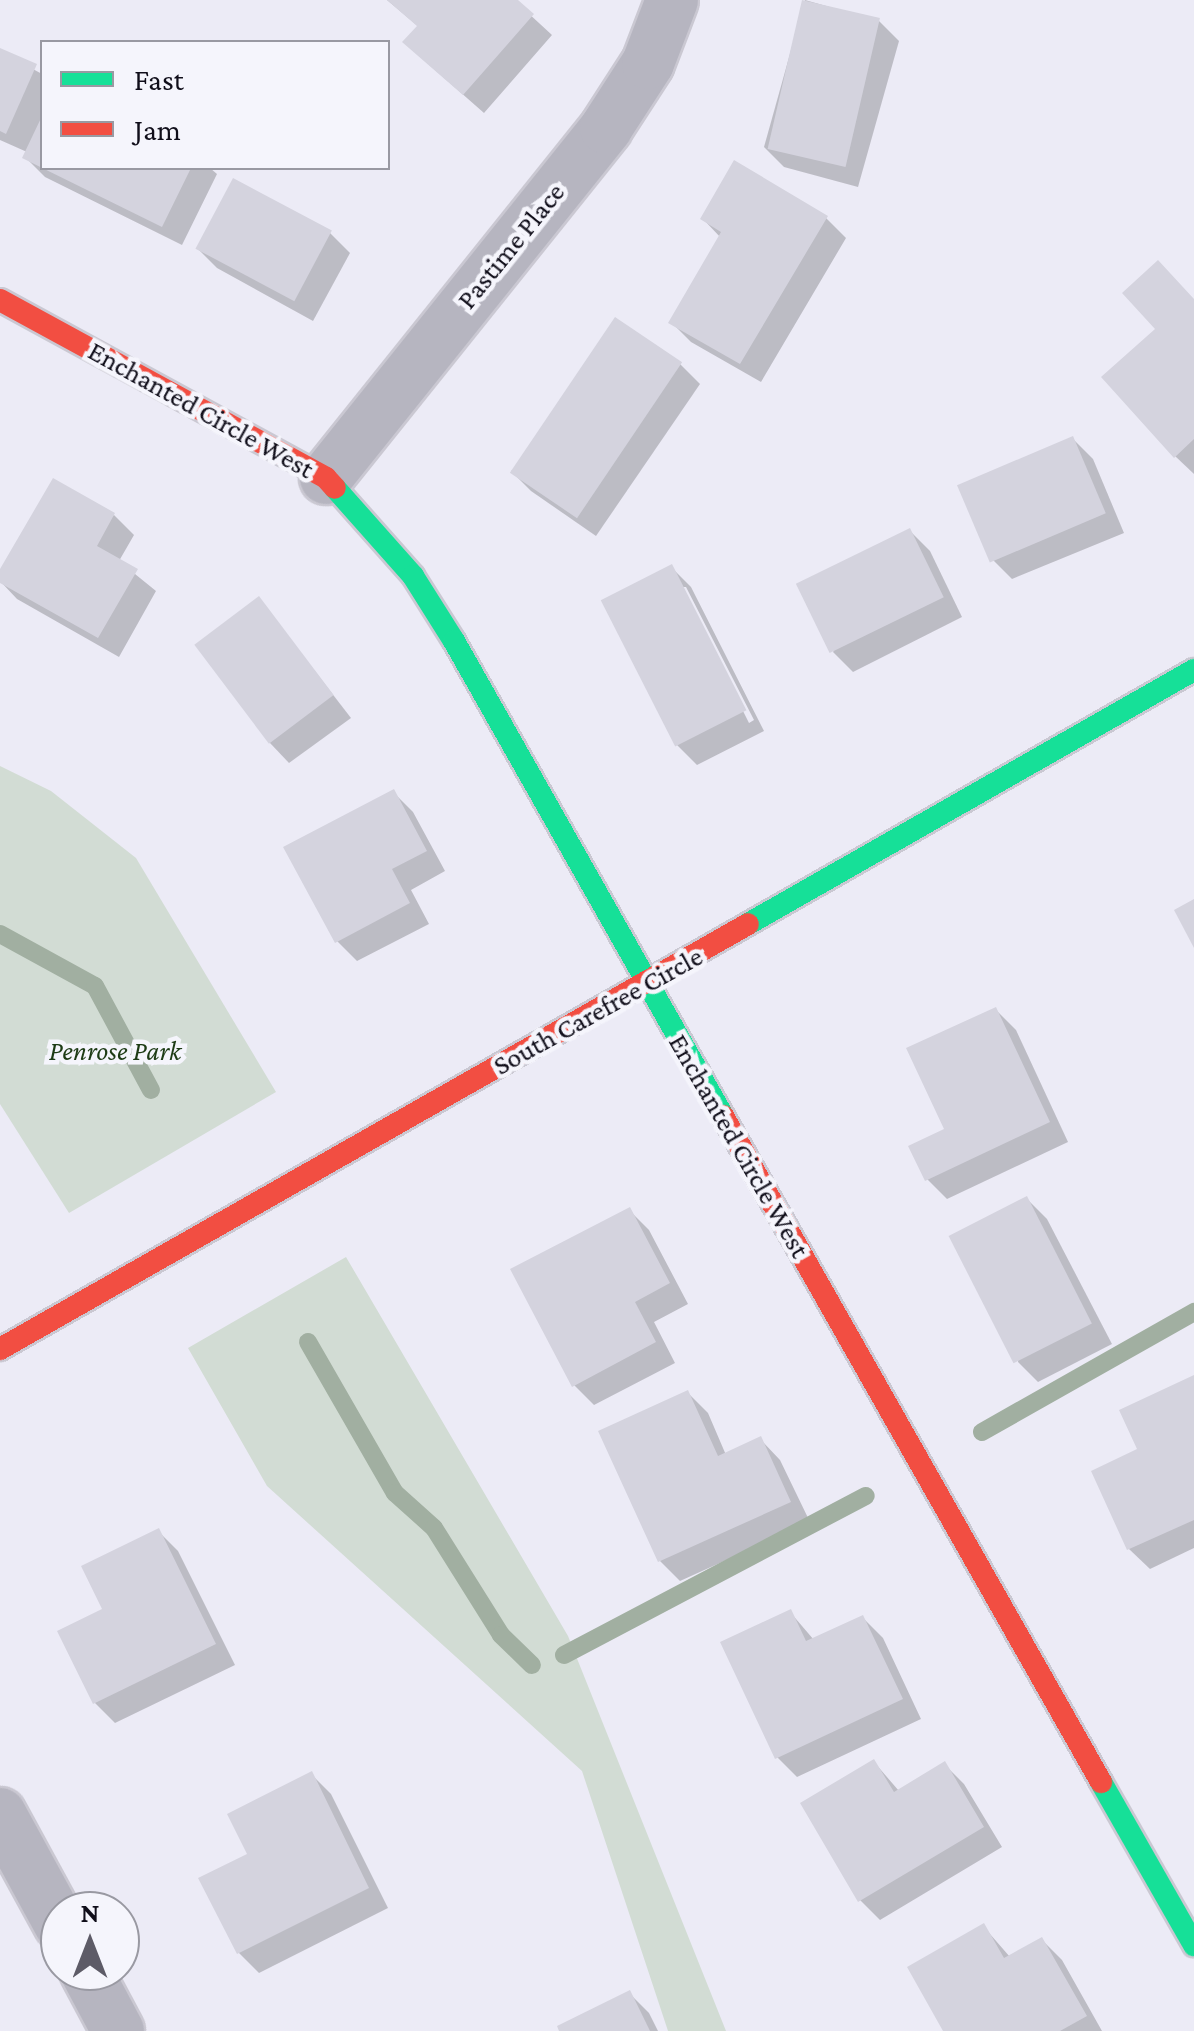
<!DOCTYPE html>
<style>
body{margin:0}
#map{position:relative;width:1194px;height:2031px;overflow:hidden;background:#ecebf6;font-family:"Crimson Pro",serif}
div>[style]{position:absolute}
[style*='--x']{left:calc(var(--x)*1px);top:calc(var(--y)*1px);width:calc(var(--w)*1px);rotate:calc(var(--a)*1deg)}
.green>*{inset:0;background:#d2dcd4}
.shadow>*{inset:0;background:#0003}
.stream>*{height:18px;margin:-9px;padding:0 9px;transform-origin:9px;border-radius:9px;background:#a1afa1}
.building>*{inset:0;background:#d4d3de;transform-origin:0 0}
.roads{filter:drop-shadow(2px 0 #cac8d2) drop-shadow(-2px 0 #cac8d2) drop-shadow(0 2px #cac8d2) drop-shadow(0 -2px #cac8d2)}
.street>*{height:52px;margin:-26px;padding:0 26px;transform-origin:26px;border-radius:26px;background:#b6b5c0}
.fast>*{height:22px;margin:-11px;padding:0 11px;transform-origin:11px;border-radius:11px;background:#16e098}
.jam>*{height:22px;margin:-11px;padding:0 11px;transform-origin:11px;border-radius:11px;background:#f24e42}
span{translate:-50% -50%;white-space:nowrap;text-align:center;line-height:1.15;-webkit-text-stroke:9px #f5f5fc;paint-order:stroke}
.street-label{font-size:28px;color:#100e1a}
.park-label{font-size:28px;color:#1d3b15;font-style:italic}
.legend{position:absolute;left:40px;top:40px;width:350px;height:130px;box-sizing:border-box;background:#f5f5fc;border:2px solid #9999a2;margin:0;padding:12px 18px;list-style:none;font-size:30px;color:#100e1a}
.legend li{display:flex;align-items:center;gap:20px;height:50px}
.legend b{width:50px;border:2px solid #9999a2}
.north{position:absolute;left:40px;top:1891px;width:100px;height:100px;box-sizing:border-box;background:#f5f5fc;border:2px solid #9999a2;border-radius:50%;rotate:0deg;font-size:28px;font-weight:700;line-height:40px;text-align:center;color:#100e1a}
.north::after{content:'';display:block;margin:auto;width:35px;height:45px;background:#5d5b67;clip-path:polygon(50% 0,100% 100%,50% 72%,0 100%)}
</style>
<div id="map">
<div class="green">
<i style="clip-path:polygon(0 766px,51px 791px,136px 858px,276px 1092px,69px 1213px,0 1104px)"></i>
<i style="clip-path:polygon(346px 1257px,568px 1636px,726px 2031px,668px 2031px,582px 1771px,267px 1486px,188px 1348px)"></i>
</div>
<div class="shadow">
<i style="clip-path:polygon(387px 0,514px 0,552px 35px,484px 113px,426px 62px,419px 27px)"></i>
<i style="clip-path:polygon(805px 0,879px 21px,899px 41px,858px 187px,784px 167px,764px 147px)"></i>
<i style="clip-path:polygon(0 51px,42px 74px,42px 168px,210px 168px,217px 174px,182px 245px,45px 177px,25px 157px,27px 152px,0 140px)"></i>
<i style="clip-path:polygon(826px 218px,846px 238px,761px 382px,691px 342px,671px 322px,721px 238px,703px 219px)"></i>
<i style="clip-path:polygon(330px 233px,350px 253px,313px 321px,217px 268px,197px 248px)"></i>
<i style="clip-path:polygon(1194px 301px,1194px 474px,1175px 456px)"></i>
<i style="clip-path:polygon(680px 364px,700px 384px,596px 536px,531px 491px,511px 471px)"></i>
<i style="clip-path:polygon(1073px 439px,1093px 459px,1124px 533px,1012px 579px,992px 559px)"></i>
<i style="clip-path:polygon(114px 515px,134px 535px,119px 561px,156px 591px,119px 657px,17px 599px,0 581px,0 574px)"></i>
<i style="clip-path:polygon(910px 531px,930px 551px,962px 617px,853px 672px,833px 652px)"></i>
<i style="clip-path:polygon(evenodd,671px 567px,691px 587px,764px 731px,697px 765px,677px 745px,671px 567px,681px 587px,686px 587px,754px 720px,749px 723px,681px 587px)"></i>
<i style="clip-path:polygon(259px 599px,351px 718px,289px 763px,270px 743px)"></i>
<i style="clip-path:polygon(393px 792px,413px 812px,445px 871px,411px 890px,429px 924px,357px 961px,337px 941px)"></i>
<i style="clip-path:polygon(996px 1010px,1016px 1030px,1068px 1142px,947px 1199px,927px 1179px)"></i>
<i style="clip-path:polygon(1027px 1199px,1047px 1219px,1112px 1344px,1038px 1382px,1018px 1362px)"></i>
<i style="clip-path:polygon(629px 1210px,649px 1230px,688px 1304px,654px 1322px,675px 1363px,594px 1405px,574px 1385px)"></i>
<i style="clip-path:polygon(1194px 1378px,1194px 1548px,1150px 1569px,1129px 1549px,1140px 1451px)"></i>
<i style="clip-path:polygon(688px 1393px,708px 1413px,726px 1455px,760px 1439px,780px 1460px,810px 1522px,680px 1581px,660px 1561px)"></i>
<i style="clip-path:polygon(158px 1531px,178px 1551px,235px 1665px,115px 1723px,95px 1703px,106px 1610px)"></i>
<i style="clip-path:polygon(790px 1612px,814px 1640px,863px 1618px,883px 1638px,921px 1719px,797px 1777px,777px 1757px)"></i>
<i style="clip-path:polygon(874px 1762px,899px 1791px,944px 1764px,964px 1784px,1002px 1847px,880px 1920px,860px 1900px)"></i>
<i style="clip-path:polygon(311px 1774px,331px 1794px,388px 1908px,259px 1973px,239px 1953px,250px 1856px)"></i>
<i style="clip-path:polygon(983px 1926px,1010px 1957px,1042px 1940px,1062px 1960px,1102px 2031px,946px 2031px)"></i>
<i style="clip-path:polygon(629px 1993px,649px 2013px,658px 2031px,562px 2031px)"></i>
</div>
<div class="stream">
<i style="--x:0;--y:934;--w:108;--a:28.7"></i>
<i style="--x:95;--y:986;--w:118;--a:61.7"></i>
<i style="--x:308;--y:1342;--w:174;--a:60.1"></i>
<i style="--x:395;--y:1493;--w:52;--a:41.9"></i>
<i style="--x:434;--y:1528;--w:126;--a:57.9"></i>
<i style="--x:501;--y:1635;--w:43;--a:44.1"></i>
<i style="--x:982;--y:1432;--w:244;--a:-29.5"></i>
<i style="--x:564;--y:1655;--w:341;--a:-27.8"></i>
</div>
<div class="building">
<i style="clip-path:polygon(387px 0,518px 0,534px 14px,463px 95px,402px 42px,417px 26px)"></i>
<i style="left:802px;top:0;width:80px;height:153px;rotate:13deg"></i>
<i style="clip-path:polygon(0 48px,37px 64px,6px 134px,0 131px)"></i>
<i style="clip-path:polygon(42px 116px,42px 168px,191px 168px,162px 227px,22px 158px)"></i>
<i style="clip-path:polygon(734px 160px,828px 216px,740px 364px,668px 323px,721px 232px,700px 219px)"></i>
<i style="left:233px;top:178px;width:112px;height:80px;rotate:28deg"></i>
<i style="clip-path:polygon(1158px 260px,1194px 299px,1194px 439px,1174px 458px,1101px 377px,1155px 329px,1122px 293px)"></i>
<i style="left:615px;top:317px;width:81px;height:188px;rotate:34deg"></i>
<i style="left:1073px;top:436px;width:84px;height:126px;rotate:67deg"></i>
<i style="clip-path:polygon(53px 478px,115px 513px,97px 546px,138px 569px,98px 638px,0 583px,0 569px)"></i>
<i style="left:910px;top:528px;width:77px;height:127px;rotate:64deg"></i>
<i style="left:672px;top:564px;width:164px;height:80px;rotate:63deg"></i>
<i style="left:259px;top:596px;width:124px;height:81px;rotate:53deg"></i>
<i style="clip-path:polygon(394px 789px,427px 851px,392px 869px,410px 903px,335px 943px,283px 847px)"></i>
<i style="clip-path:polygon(1194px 899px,1194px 948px,1174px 910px)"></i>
<i style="clip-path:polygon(996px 1007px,1050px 1122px,925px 1181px,908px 1146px,944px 1129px,906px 1048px)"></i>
<i style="left:1027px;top:1196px;width:143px;height:88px;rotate:63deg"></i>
<i style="clip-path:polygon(630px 1207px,670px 1283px,635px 1302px,656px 1342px,572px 1387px,510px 1269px)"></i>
<i style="clip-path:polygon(1194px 1375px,1194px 1520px,1127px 1550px,1091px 1471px,1137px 1449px,1119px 1410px)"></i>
<i style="clip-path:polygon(688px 1390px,718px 1456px,761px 1436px,791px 1502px,658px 1562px,598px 1431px)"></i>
<i style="clip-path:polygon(159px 1528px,216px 1644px,93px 1704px,57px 1631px,102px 1609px,81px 1566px)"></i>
<i style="clip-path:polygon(791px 1609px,806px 1641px,863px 1615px,903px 1699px,775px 1759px,720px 1642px)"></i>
<i style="clip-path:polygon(874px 1759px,894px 1792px,945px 1761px,984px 1827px,858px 1902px,800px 1803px)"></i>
<i style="clip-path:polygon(312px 1771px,369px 1888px,237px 1954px,198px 1878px,247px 1854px,227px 1814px)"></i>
<i style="clip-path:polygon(984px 1923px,1004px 1958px,1042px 1937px,1087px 2016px,1060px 2031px,943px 2031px,907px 1967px)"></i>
<i style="clip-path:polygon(630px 1990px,650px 2031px,559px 2031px,557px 2026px)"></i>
</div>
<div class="roads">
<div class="street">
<i style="--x:326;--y:478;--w:448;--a:-51.3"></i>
<i style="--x:606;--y:128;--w:77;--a:-57.1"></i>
<i style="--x:648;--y:63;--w:67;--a:-69.1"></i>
<i style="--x:0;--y:1814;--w:125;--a:61.4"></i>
<i style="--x:86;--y:1971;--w:68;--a:61.9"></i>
</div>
<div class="fast">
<i style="--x:335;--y:488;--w:118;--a:48.4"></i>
<i style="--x:413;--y:576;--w:77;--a:57.8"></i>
<i style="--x:454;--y:641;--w:546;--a:60.48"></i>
<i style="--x:748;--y:924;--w:513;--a:-29.66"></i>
<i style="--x:1101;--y:1782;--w:188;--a:60.3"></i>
</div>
<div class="jam">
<i style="--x:0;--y:300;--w:371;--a:28.6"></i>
<i style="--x:326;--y:478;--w:13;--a:48"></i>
<i style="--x:723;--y:1116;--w:766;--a:60.42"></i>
<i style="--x:0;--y:1349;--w:860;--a:-29.6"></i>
</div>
</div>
<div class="street-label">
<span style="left:511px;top:246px;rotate:-51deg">Pastime Place</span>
<span style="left:201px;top:410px;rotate:29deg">Enchanted Circle West</span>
<span style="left:598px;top:1011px;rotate:-29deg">South Carefree Circle</span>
<span style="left:739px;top:1146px;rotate:60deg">Enchanted Circle West</span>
</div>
<div class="park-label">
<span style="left:115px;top:1051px">Penrose Park</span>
</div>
<ul class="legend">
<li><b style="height:12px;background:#16e098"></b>Fast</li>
<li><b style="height:12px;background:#f24e42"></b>Jam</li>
</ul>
<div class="north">N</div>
</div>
